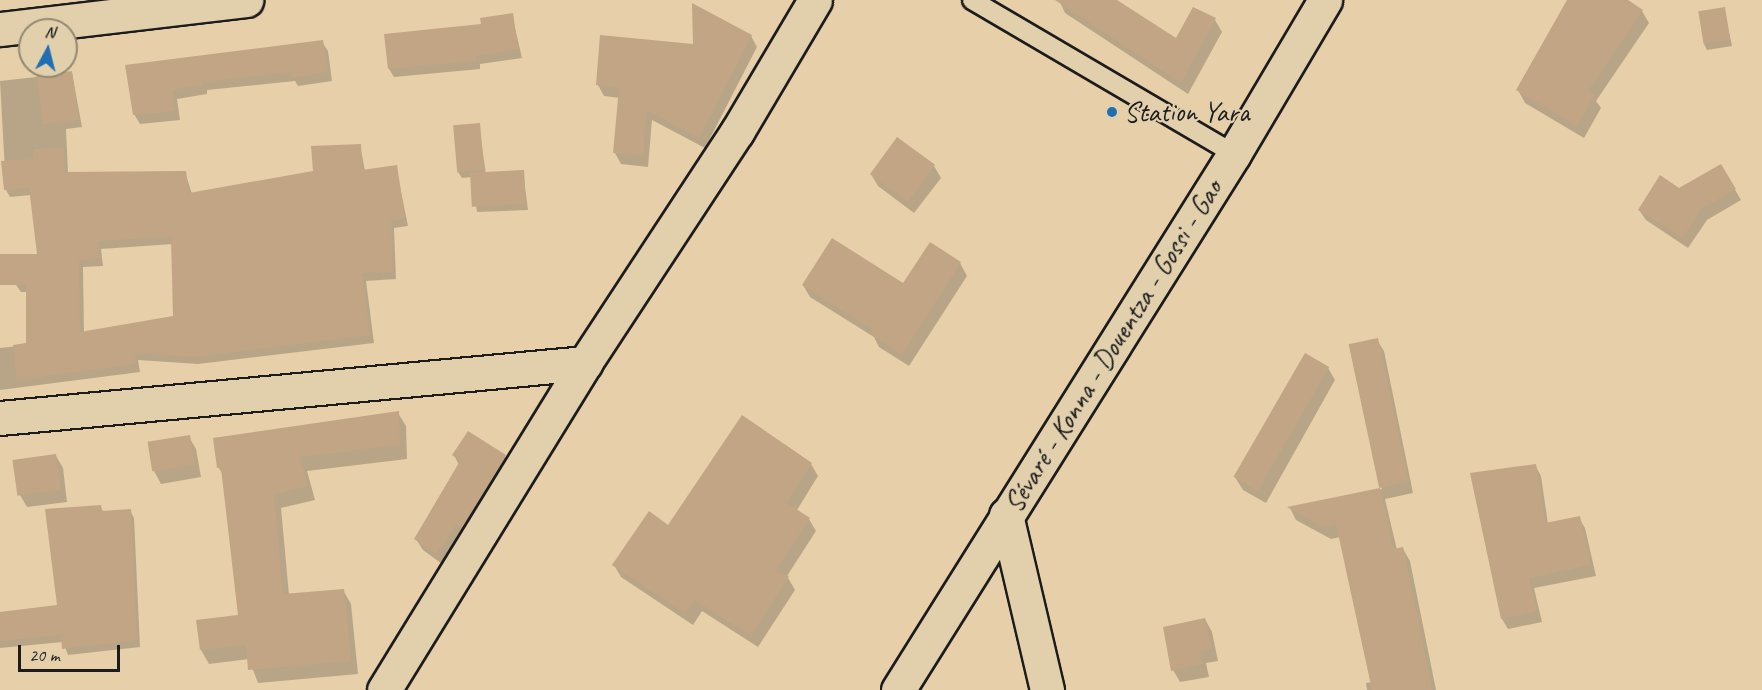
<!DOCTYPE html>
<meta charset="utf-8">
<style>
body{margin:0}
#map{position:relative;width:1762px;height:690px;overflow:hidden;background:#e6cfa9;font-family:Caveat,sans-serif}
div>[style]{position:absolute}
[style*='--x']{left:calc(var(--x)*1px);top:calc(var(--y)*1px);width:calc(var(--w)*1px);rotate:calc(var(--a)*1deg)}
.shadow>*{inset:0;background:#0003}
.building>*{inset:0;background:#c2a584;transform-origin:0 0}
.roads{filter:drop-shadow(2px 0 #1c1c1c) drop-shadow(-2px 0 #1c1c1c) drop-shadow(0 2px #1c1c1c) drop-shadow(0 -2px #1c1c1c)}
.lane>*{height:18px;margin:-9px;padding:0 9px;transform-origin:9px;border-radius:9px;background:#e2d0ad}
.street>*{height:33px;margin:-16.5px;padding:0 16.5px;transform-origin:16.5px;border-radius:16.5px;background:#e2d0ad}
.primary>*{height:33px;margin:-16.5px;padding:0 16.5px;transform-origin:16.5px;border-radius:16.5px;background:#e2d0ad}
.dots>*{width:16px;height:16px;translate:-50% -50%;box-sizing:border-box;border:3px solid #e2d0ad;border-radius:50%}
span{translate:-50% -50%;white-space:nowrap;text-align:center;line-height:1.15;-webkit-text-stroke:4.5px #e2d0ad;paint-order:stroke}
.poi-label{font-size:28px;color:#1c1c1c}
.left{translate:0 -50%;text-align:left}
.street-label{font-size:28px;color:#1c1c1c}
.north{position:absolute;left:18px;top:18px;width:60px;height:60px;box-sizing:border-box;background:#e2d0ad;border:2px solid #938873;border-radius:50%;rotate:7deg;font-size:16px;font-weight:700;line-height:24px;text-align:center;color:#1c1c1c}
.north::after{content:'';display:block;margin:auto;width:21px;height:27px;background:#1f6fb2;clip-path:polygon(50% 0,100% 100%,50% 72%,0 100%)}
.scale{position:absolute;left:18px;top:645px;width:102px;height:27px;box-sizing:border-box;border:3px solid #1c1c1c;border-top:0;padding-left:8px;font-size:18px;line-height:21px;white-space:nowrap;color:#1c1c1c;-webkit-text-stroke:4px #e2d0ad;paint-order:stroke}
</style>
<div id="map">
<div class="shadow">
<i style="clip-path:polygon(1059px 0,1114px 0,1177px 40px,1215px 20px,1222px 32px,1188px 94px,1065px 13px)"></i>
<i style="clip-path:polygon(1569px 0,1626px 0,1642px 11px,1649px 23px,1596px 101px,1601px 108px,1584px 138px,1525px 103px,1518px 90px)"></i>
<i style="clip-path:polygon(1724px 9px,1732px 46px,1707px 50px,1704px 44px)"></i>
<i style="clip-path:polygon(512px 15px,522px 58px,480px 64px,480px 69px,394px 77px,389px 69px)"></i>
<i style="clip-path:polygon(751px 36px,757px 47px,705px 148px,652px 120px,648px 167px,621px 164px,615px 153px,620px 98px,604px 96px,598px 85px)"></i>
<i style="clip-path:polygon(322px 42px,328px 51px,332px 81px,298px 86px,295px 81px,207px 90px,207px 94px,177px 99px,180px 120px,140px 124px,134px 114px,127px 66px)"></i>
<i style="clip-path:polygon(evenodd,72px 73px,82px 127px,66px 129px,68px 173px,185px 172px,192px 194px,315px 173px,360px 145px,365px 171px,396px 167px,408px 226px,394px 228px,396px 279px,366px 281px,374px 343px,198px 364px,138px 360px,140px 372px,0 390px,0 348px,28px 345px,27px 292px,21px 292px,16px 285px,38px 255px,31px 195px,10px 197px,6px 190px,0 81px,72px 73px,173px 244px,174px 318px,84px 333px,83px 267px,103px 266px,101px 249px,173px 244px)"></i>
<i style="clip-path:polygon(479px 125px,486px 175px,523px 171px,528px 210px,477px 212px,472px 177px,462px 178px,458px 172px)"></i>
<i style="clip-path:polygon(934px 166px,941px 178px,914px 213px,878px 186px,871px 174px)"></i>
<i style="clip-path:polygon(1721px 166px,1741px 200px,1707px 220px,1688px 248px,1646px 220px,1639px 210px)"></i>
<i style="clip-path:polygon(931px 244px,960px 263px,967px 276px,909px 366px,879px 347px,874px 337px,810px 297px,803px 285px,904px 286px)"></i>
<i style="clip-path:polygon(1377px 340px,1384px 351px,1413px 493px,1385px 499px,1397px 550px,1403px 549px,1410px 561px,1436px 690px,1367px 690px,1366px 683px,1372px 682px,1340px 537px,1331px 539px,1296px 520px,1290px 508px,1382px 489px,1351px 347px)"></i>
<i style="clip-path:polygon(1328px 368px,1335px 380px,1266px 503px,1243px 490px,1235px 477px)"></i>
<i style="clip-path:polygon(398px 413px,406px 426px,407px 459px,307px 471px,315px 500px,281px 508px,289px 595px,343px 590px,351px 604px,358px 674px,258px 683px,249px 659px,209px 664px,201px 650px,198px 621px,240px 616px,223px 475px,219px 468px)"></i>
<i style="clip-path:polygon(189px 437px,196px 449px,201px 477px,161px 484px,154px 471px)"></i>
<i style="clip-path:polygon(454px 455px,504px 456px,511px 467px,442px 564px,423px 550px,416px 539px,459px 465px)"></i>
<i style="clip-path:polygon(56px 456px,63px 468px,67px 502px,27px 507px,20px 495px)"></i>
<i style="clip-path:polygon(811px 464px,818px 476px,797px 510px,809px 519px,816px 531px,787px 576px,795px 590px,758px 647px,702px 611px,693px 625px,621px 577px,614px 565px,668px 527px)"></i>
<i style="clip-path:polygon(1535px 465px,1541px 476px,1548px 524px,1579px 518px,1585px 528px,1596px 576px,1534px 588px,1542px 622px,1508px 629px,1502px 619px,1471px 474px)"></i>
<i style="clip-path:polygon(100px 507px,104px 512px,130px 510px,134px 518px,140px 647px,68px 655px,63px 642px,0 648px,0 613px,59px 606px)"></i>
<i style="clip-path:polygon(1205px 619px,1212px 632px,1218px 661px,1206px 663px,1209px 677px,1180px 682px,1173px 670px)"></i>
</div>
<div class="building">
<i style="clip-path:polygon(1055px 0,1117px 0,1176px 38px,1193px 7px,1216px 18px,1181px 83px)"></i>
<i style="clip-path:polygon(1567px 0,1628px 0,1643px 10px,1588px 91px,1595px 95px,1577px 126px,1516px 90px)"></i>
<i style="clip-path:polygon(692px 3px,752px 35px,699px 138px,647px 110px,643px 156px,613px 153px,619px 88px,596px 85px,600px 35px,693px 44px)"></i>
<i style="left:1725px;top:7px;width:33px;height:27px;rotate:81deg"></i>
<i style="clip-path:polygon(513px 13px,518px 49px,476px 56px,476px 61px,388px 69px,384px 34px,481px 24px,480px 18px)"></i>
<i style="clip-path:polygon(323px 40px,328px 72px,292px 78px,291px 72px,203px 82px,203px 85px,172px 90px,176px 111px,133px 115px,125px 65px)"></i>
<i style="left:72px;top:71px;width:49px;height:36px;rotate:82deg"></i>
<i style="left:480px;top:123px;width:47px;height:27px;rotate:85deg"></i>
<i style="left:897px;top:137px;width:47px;height:46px;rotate:36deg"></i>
<i style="clip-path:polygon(evenodd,361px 144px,362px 170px,397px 165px,405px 218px,391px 220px,393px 272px,362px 273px,370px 335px,193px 357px,135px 353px,136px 364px,17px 380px,13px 345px,26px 343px,26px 285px,0 285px,0 254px,37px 254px,29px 188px,4px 190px,1px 161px,34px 159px,33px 149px,64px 148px,65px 172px,186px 171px,189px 193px,313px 171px,311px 146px,361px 144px,171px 237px,173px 316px,80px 332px,79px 260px,99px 258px,98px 241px,171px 237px)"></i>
<i style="clip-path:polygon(1721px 164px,1736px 189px,1701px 209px,1682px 238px,1638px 210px,1660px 175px,1679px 188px)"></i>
<i style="left:524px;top:170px;width:34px;height:54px;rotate:87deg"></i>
<i style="clip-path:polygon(832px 238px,903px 283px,930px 242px,961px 262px,902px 355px,870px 334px,873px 330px,802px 285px)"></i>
<i style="left:1378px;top:338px;width:147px;height:30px;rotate:78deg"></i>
<i style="left:1305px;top:353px;width:28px;height:143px;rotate:30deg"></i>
<i style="clip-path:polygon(399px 411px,400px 445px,300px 457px,308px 486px,274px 494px,283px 594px,344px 589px,351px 661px,248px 670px,246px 645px,200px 650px,196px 620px,238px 615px,221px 468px,217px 468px,213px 438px)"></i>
<i style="clip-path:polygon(742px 415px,812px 463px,787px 503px,810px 518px,775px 571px,789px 576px,751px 636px,695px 600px,685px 613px,612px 565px,649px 511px,668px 525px)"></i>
<i style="clip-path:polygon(468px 431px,506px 455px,462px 528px,456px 525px,436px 554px,414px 539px,460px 461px,452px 455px)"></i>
<i style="left:190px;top:435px;width:30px;height:43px;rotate:81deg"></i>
<i style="left:56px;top:454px;width:36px;height:44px;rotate:82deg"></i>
<i style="clip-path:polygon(1536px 464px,1545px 523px,1580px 516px,1591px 565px,1529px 578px,1537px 611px,1501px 619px,1470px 473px)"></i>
<i style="clip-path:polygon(1380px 488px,1393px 549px,1403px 547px,1432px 690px,1372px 690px,1336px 524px,1323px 527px,1287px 507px)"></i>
<i style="clip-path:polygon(101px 505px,102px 511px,131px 509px,137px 640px,62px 649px,61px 635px,0 641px,0 612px,57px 605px,45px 509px)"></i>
<i style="clip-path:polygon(1205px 618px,1212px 648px,1200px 651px,1203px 664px,1171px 671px,1163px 627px)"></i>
</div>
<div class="roads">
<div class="lane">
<i style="--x:972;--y:0;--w:304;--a:30.4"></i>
</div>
<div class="street">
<i style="--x:0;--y:29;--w:248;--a:-6.7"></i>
<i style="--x:0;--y:418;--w:588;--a:-5.37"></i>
<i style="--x:1006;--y:515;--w:180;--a:76.8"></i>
<i style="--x:384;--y:690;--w:384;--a:-58.4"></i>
<i style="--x:585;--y:363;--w:277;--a:-56.7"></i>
<i style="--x:737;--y:132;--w:153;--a:-59.4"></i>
</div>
<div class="primary">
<i style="--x:898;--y:690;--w:633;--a:-57.92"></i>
<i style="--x:1234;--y:154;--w:179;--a:-59.4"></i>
</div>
</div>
<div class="dots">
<i style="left:1112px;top:112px;background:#1f6fb2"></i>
</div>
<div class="poi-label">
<span class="left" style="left:1124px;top:112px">Station Yara</span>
</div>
<div class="street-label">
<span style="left:1113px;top:346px;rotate:-58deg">Sévaré - Konna - Douentza - Gossi - Gao</span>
</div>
<div class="north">N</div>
<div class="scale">20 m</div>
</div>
